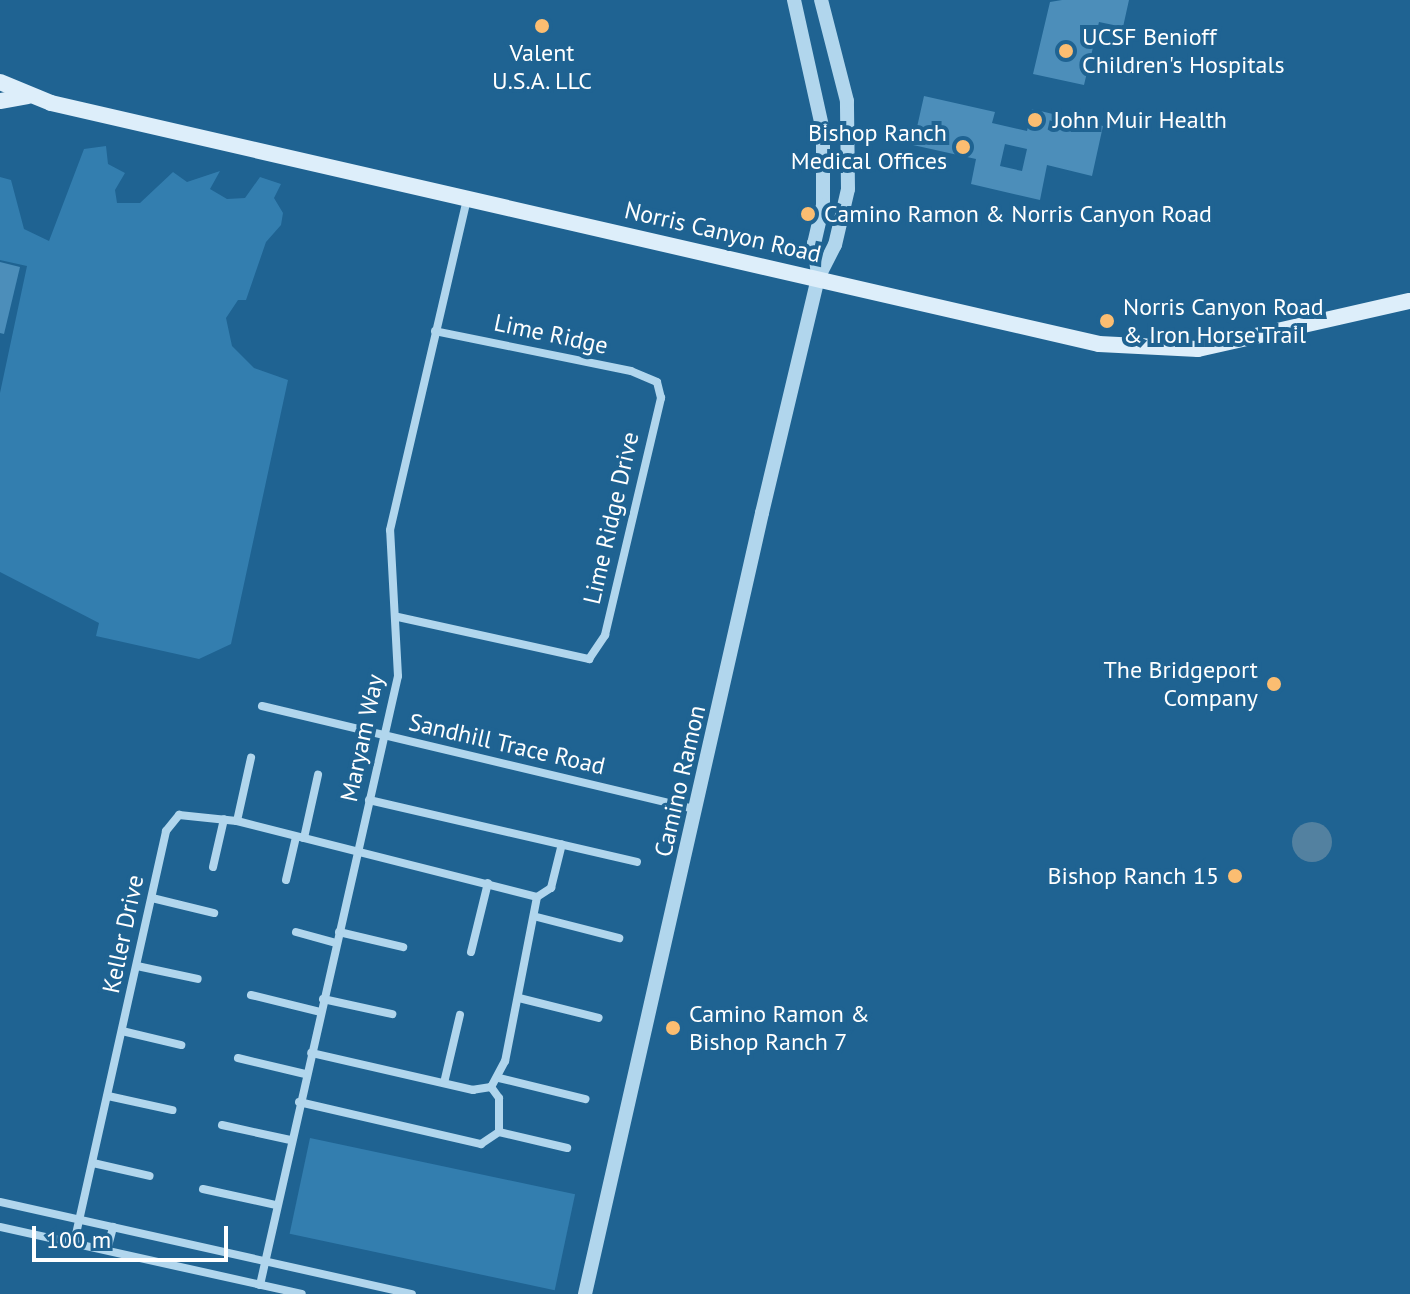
<!DOCTYPE html>
<style>
body{margin:0}
#map{position:relative;width:1410px;height:1294px;overflow:hidden;background:#1f6392;font-family:"PT Sans",sans-serif}
div>[style]{position:absolute}
[style*='--x']{left:calc(var(--x)*1px);top:calc(var(--y)*1px);width:calc(var(--w)*1px);rotate:calc(var(--a)*1deg)}
.green>*{inset:0;background:#337eaf;transform-origin:0 0}
.water>*{inset:0;background:#5381a0}
.round{border-radius:50%}
.building>*{inset:0;background:#4c8eba}
.minor>*{height:8px;margin:-4px;padding:0 4px;transform-origin:4px;border-radius:4px;background:#b1d6ed}
.tertiary>*{height:14px;margin:-7px;padding:0 7px;transform-origin:7px;border-radius:7px;background:#b1d6ed}
.secondary>*{height:16px;margin:-8px;padding:0 8px;transform-origin:8px;border-radius:8px;background:#ddeefa}
.dots>*{width:22px;height:22px;translate:-50% -50%;box-sizing:border-box;border:4px solid #1f6392;border-radius:50%}
span{translate:-50% -50%;white-space:nowrap;text-align:center;line-height:1.15;-webkit-text-stroke:8px #1f6392;paint-order:stroke}
.poi-label{font-size:24px;color:#fff}
.left{translate:0 -50%;text-align:left}
.right{translate:-100% -50%;text-align:right}
.street-label{font-size:24px;color:#fff}
.scale{position:absolute;left:32px;top:1226px;width:196px;height:36px;box-sizing:border-box;border:4px solid #fff;border-top:0;padding-left:10px;font-size:24px;line-height:28px;white-space:nowrap;color:#fff;-webkit-text-stroke:6px #1f6392;paint-order:stroke}
</style>
<div id="map">
<div class="green">
<i style="clip-path:polygon(106px 146px,108px 164px,125px 173px,115px 190px,117px 203px,140px 203px,173px 172px,187px 182px,220px 171px,210px 189px,227px 199px,245px 198px,260px 177px,281px 184px,274px 198px,283px 213px,281px 225px,266px 242px,246px 300px,238px 300px,226px 318px,232px 346px,254px 368px,288px 380px,231px 644px,199px 659px,96px 636px,99px 623px,0 572px,0 393px,27px 266px,0 260px,0 177px,11px 180px,24px 229px,49px 241px,84px 149px)"></i>
<i style="left:310px;top:1138px;width:271px;height:98px;rotate:12deg"></i>
</div>
<div class="water">
<i class="round" style="left:1292px;top:822px;width:40px;height:40px"></i>
</div>
<div class="building">
<i style="clip-path:polygon(1062px 0,1129px 0,1123px 27px,1099px 22px,1084px 85px,1033px 74px,1050px 2px)"></i>
<i style="clip-path:polygon(evenodd,924px 96px,995px 112px,992px 123px,1027px 131px,1032px 109px,1103px 126px,1092px 176px,1047px 165px,1040px 200px,971px 184px,976px 159px,913px 145px,924px 96px,1005px 144px,1027px 149px,1022px 171px,1000px 166px,1005px 144px)"></i>
<i style="clip-path:polygon(0 262px,20px 267px,4px 334px,0 333px)"></i>
</div>
<div class="minor">
<i style="--x:398;--y:617;--w:196;--a:12.4"></i>
<i style="--x:589;--y:659;--w:29;--a:-56"></i>
<i style="--x:605;--y:635;--w:244;--a:-76.7"></i>
<i style="--x:661;--y:398;--w:16;--a:-104"></i>
<i style="--x:657;--y:382;--w:28;--a:-157"></i>
<i style="--x:631;--y:371;--w:200;--a:-168.5"></i>
<i style="--x:262;--y:706;--w:446;--a:13.4"></i>
<i style="--x:369;--y:800;--w:275;--a:13"></i>
<i style="--x:237;--y:821;--w:65;--a:-77.5"></i>
<i style="--x:304;--y:838;--w:65;--a:-77.5"></i>
<i style="--x:213;--y:867;--w:49;--a:-77.1"></i>
<i style="--x:286;--y:880;--w:44;--a:-76.9"></i>
<i style="--x:537;--y:897;--w:17;--a:-33"></i>
<i style="--x:551;--y:888;--w:45;--a:-76"></i>
<i style="--x:152;--y:898;--w:64;--a:13.6"></i>
<i style="--x:537;--y:917;--w:85;--a:14.4"></i>
<i style="--x:296;--y:932;--w:41;--a:15.4"></i>
<i style="--x:339;--y:932;--w:66;--a:13.2"></i>
<i style="--x:471;--y:952;--w:71;--a:-76.2"></i>
<i style="--x:137;--y:966;--w:62;--a:12"></i>
<i style="--x:251;--y:995;--w:72;--a:13.7"></i>
<i style="--x:519;--y:998;--w:82;--a:14"></i>
<i style="--x:323;--y:999;--w:71;--a:12.3"></i>
<i style="--x:122;--y:1031;--w:61;--a:13.3"></i>
<i style="--x:238;--y:1058;--w:69;--a:13.4"></i>
<i style="--x:499;--y:1078;--w:89;--a:13.7"></i>
<i style="--x:444;--y:1083;--w:70;--a:-76.8"></i>
<i style="--x:108;--y:1096;--w:66;--a:12.3"></i>
<i style="--x:299;--y:1102;--w:187;--a:13"></i>
<i style="--x:481;--y:1144;--w:22;--a:-34"></i>
<i style="--x:499;--y:1132;--w:34;--a:-90"></i>
<i style="--x:499;--y:1098;--w:14;--a:-126"></i>
<i style="--x:222;--y:1125;--w:70;--a:12.4"></i>
<i style="--x:499;--y:1132;--w:70;--a:13.2"></i>
<i style="--x:93;--y:1163;--w:58;--a:12.8"></i>
<i style="--x:203;--y:1189;--w:75;--a:12.4"></i>
<i style="--x:0;--y:1202;--w:422;--a:12.6"></i>
<i style="--x:0;--y:1227;--w:309;--a:12.5"></i>
<i style="--x:74;--y:1243;--w:422;--a:-77.4"></i>
<i style="--x:166;--y:831;--w:21;--a:-51"></i>
<i style="--x:179;--y:815;--w:58;--a:5.9"></i>
<i style="--x:237;--y:821;--w:309;--a:14.2"></i>
<i style="--x:537;--y:897;--w:167;--a:101"></i>
<i style="--x:505;--y:1061;--w:30;--a:118"></i>
<i style="--x:491;--y:1087;--w:18;--a:171"></i>
<i style="--x:473;--y:1090;--w:166;--a:-167.1"></i>
<i style="--x:107;--y:1250;--w:24;--a:-75"></i>
<i style="--x:260;--y:1285;--w:624;--a:-77.23"></i>
<i style="--x:398;--y:676;--w:146;--a:-93.1"></i>
<i style="--x:390;--y:530;--w:341;--a:-76.9"></i>
</div>
<div class="tertiary">
<i style="--x:794;--y:0;--w:134;--a:77.5"></i>
<i style="--x:823;--y:131;--w:74;--a:90"></i>
<i style="--x:823;--y:205;--w:39;--a:103"></i>
<i style="--x:814;--y:243;--w:35;--a:83"></i>
<i style="--x:585;--y:1294;--w:801;--a:-77.23"></i>
<i style="--x:762;--y:513;--w:242;--a:-76.6"></i>
<i style="--x:818;--y:278;--w:37;--a:-63"></i>
<i style="--x:835;--y:245;--w:57;--a:-76.9"></i>
<i style="--x:848;--y:189;--w:88;--a:-90.7"></i>
<i style="--x:847;--y:101;--w:104;--a:-104.4"></i>
</div>
<div class="secondary">
<i style="--x:0;--y:82;--w:55;--a:22.4"></i>
<i style="--x:51;--y:103;--w:1075;--a:12.95"></i>
<i style="--x:1099;--y:344;--w:99;--a:2.9"></i>
<i style="--x:1198;--y:349;--w:217;--a:-12.8"></i>
<i style="--x:0;--y:101;--w:28;--a:-10"></i>
</div>
<div class="dots">
<i style="left:542px;top:26px;background:#fbbd71"></i>
<i style="left:1066px;top:51px;background:#fbbd71"></i>
<i style="left:1035px;top:120px;background:#fbbd71"></i>
<i style="left:963px;top:147px;background:#fbbd71"></i>
<i style="left:808px;top:214px;background:#fbbd71"></i>
<i style="left:1107px;top:321px;background:#fbbd71"></i>
<i style="left:1274px;top:684px;background:#fbbd71"></i>
<i style="left:1235px;top:876px;background:#fbbd71"></i>
<i style="left:673px;top:1028px;background:#fbbd71"></i>
</div>
<div class="poi-label">
<span class="left" style="left:1082px;top:51px">UCSF Benioff<br>Children's Hospitals</span>
<span style="left:542px;top:67px">Valent<br>U.S.A. LLC</span>
<span class="left" style="left:1053px;top:120px">John Muir Health</span>
<span class="right" style="left:947px;top:147px">Bishop Ranch<br>Medical Offices</span>
<span class="left" style="left:824px;top:214px">Camino Ramon &amp; Norris Canyon Road</span>
<span class="left" style="left:1123px;top:321px">Norris Canyon Road<br>&amp; Iron Horse Trail</span>
<span class="right" style="left:1258px;top:684px">The Bridgeport<br>Company</span>
<span class="right" style="left:1219px;top:876px">Bishop Ranch 15</span>
<span class="left" style="left:689px;top:1028px">Camino Ramon &amp;<br>Bishop Ranch 7</span>
</div>
<div class="street-label">
<span style="left:723px;top:232px;rotate:13deg">Norris Canyon Road</span>
<span style="left:551px;top:334px;rotate:12deg">Lime Ridge</span>
<span style="left:611px;top:518px;rotate:-77deg">Lime Ridge Drive</span>
<span style="left:362px;top:738px;rotate:-78deg">Maryam Way</span>
<span style="left:507px;top:744px;rotate:13deg">Sandhill Trace Road</span>
<span style="left:680px;top:781px;rotate:-77deg">Camino Ramon</span>
<span style="left:123px;top:934px;rotate:-78deg">Keller Drive</span>
</div>
<div class="scale">100 m</div>
</div>
